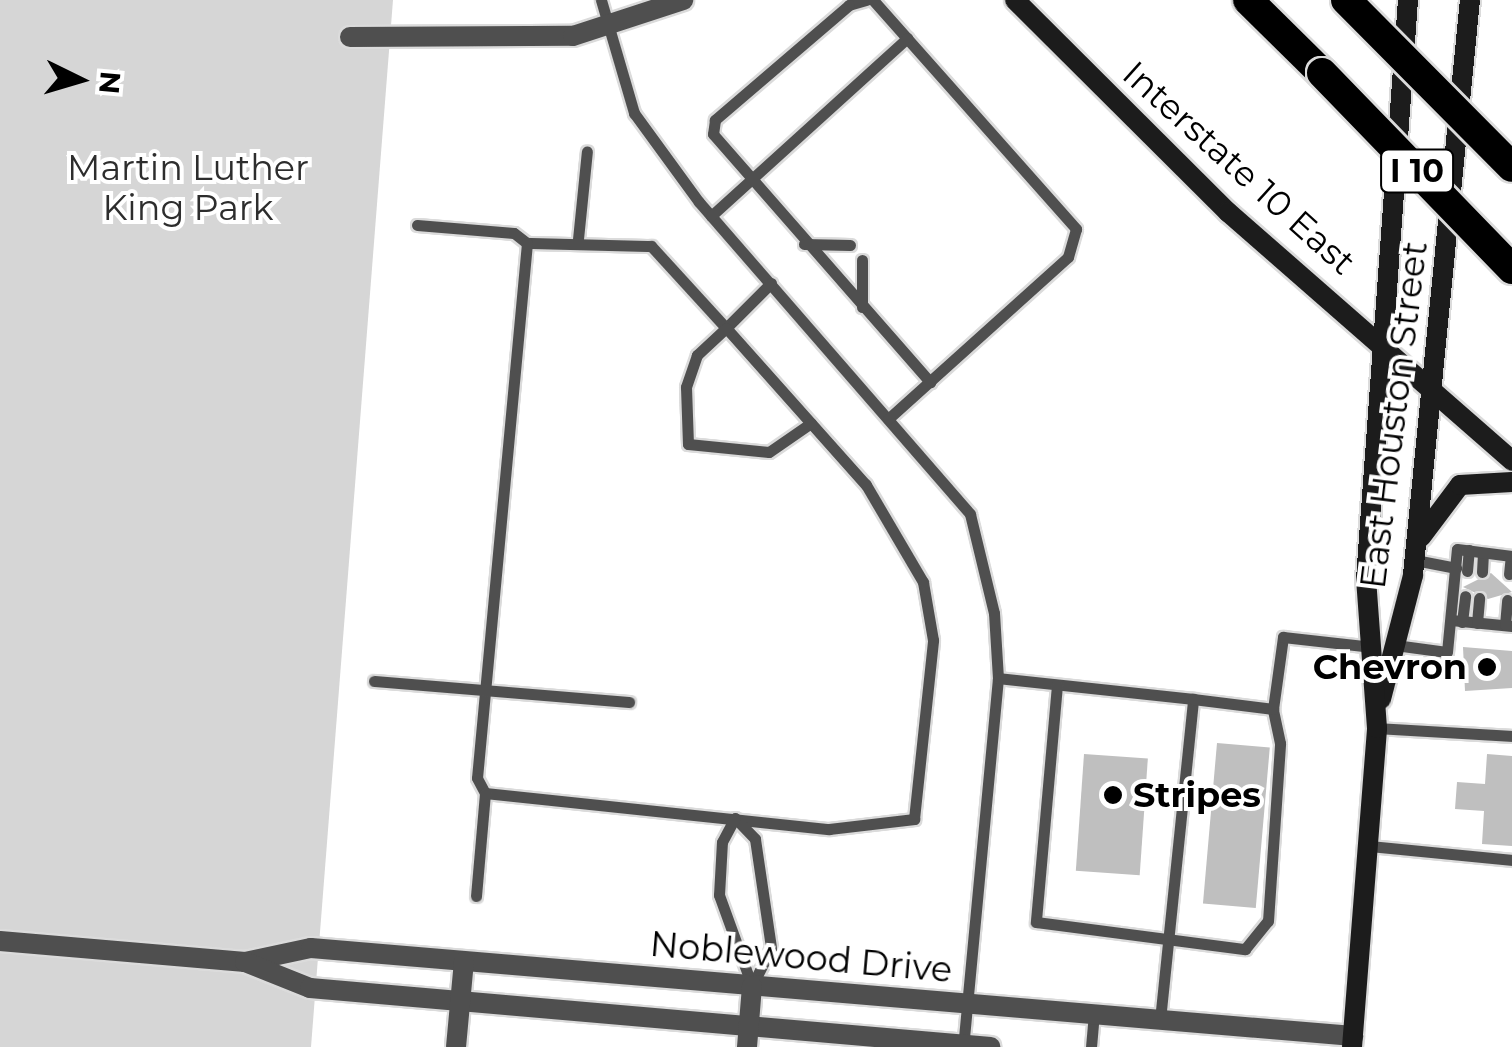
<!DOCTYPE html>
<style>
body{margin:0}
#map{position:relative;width:1512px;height:1047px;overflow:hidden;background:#fff;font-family:Montserrat,sans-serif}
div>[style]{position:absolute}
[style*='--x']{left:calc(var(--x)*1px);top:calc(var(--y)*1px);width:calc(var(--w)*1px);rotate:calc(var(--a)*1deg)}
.green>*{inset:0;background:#d6d6d6}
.building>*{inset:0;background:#bfbfbf;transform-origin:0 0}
.roads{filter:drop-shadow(2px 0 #dbdbdb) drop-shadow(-2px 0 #dbdbdb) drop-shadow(0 2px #dbdbdb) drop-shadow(0 -2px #dbdbdb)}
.lane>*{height:11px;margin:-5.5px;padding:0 5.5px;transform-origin:5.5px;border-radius:5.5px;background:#4f4f4f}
.street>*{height:20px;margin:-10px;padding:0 10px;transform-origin:10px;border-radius:10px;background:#4f4f4f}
.secondary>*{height:20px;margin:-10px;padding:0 10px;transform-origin:10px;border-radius:10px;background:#1c1c1c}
.highway>*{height:30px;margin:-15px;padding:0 15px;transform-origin:15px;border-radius:15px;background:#000}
.bridges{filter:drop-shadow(2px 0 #dbdbdb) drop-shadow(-2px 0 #dbdbdb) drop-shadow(0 2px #dbdbdb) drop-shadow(0 -2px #dbdbdb)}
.highway-bridge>*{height:30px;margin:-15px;padding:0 15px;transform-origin:15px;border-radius:15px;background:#000}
.dots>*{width:28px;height:28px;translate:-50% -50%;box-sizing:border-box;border:5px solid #fff;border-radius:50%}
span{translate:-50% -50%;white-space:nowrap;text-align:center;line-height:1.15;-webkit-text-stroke:8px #fff;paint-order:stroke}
.shield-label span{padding:2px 8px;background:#fff;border:2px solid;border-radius:8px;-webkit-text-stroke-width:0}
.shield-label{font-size:32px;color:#000;font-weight:700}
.park-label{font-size:35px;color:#2d2d2d}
.street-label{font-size:35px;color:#000}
.poi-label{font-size:35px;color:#000;font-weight:700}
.right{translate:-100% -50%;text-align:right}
.left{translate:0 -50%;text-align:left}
.north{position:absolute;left:30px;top:30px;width:100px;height:100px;-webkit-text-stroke:8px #fff;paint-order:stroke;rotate:95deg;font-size:28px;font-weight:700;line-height:40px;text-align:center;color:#000}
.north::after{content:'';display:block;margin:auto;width:35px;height:45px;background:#000;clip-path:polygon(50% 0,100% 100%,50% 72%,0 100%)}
</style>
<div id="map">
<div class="green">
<i style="clip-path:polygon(0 0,393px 0,311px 1047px,0 1047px)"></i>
</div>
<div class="building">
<i style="clip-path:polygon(1491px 573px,1512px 592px,1488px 599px,1463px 587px)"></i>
<i style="clip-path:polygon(1463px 647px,1512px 651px,1512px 688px,1465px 691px)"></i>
<i style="left:1217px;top:743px;width:53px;height:161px;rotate:5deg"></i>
<i style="left:1084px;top:754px;width:64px;height:117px;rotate:4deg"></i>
<i style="clip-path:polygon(1487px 754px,1512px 756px,1512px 846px,1482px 844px,1484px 811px,1455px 809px,1457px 782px,1485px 784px)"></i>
</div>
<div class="roads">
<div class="lane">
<i style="--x:601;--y:0;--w:118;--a:73.7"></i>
<i style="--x:634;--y:113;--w:110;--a:53.9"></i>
<i style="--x:699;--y:202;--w:413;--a:49"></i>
<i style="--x:970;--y:514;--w:102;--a:76.4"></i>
<i style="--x:994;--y:613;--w:65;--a:86.5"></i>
<i style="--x:998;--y:678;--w:369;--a:95.4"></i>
<i style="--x:866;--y:0;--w:18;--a:164"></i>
<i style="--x:849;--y:5;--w:177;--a:139.4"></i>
<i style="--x:715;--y:120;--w:14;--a:98"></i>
<i style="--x:713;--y:134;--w:330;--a:48.8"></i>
<i style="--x:873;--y:0;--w:306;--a:48.4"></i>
<i style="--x:1076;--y:229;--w:29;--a:106"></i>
<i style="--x:1068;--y:257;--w:242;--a:138"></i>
<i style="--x:711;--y:216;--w:265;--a:-42.2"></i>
<i style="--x:417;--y:225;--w:97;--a:4.7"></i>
<i style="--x:514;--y:233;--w:16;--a:38"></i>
<i style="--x:578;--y:239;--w:88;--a:-84.2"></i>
<i style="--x:804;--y:244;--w:46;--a:1.2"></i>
<i style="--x:862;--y:260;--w:47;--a:90"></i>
<i style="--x:771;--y:283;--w:64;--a:135"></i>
<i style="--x:726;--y:328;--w:111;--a:-132.4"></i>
<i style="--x:651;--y:246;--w:124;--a:-178.6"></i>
<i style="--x:527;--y:243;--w:537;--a:95.34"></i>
<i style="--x:477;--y:778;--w:17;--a:62"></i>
<i style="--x:485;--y:793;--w:346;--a:6"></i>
<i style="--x:829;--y:829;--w:86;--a:-6.7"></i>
<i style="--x:914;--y:819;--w:180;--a:-83.9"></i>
<i style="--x:933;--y:640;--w:59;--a:-99.8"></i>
<i style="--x:923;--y:582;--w:113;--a:-120.4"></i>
<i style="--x:866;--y:485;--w:210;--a:-131.7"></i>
<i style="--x:726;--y:328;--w:40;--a:137"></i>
<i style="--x:697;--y:355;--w:34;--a:109"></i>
<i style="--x:686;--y:387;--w:57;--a:88"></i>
<i style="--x:688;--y:444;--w:81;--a:5.6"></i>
<i style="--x:769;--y:452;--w:51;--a:-34.6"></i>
<i style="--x:1415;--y:560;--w:42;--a:11"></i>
<i style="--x:1467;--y:571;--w:21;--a:-85"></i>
<i style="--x:1482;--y:572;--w:19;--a:-87"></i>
<i style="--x:1509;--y:574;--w:18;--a:-84"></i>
<i style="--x:1451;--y:620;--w:61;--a:5.6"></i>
<i style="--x:1462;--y:622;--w:26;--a:-83"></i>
<i style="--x:1477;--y:623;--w:25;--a:-85"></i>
<i style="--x:1505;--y:625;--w:25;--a:-85"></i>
<i style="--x:1395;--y:645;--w:52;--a:7.7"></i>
<i style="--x:1447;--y:652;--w:103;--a:-84.5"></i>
<i style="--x:1457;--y:549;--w:55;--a:7.3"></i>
<i style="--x:998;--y:678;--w:196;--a:6.1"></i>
<i style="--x:374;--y:681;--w:256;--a:4.7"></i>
<i style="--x:1057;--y:685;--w:238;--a:95.1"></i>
<i style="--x:1036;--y:922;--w:211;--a:7.4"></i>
<i style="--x:1245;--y:949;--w:36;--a:-51"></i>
<i style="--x:1268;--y:921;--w:178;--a:-86.1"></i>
<i style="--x:1280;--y:743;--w:35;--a:-102"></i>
<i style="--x:1377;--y:728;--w:135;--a:3.4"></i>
<i style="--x:735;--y:818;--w:29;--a:46"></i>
<i style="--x:755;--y:839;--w:110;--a:81.6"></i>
<i style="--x:771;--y:948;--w:42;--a:116.6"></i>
<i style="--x:752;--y:986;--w:97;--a:-109.9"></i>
<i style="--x:719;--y:895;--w:53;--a:-86.8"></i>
<i style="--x:722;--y:842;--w:27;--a:-62"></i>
<i style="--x:1370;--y:846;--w:143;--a:5.6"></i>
<i style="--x:476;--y:896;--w:103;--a:-85"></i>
<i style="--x:1160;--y:1020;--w:323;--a:-84.1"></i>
<i style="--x:1193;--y:699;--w:81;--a:7.1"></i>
<i style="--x:1273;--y:709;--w:73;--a:-82.1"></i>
<i style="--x:1283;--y:637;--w:90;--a:6.4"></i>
<i style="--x:1091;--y:1047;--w:33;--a:-85"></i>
</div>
<div class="street">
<i style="--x:350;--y:37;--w:223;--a:-0.3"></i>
<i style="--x:573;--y:36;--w:116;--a:-18.1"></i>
<i style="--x:0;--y:941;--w:246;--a:4.9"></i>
<i style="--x:245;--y:962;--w:67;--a:-12"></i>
<i style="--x:311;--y:948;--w:1046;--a:4.83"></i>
<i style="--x:245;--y:962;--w:70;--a:21.8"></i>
<i style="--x:310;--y:988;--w:683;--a:4.96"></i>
<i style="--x:456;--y:1047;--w:86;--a:-84.7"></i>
<i style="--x:747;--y:1047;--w:61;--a:-85.3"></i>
</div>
<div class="secondary">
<i style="--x:1015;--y:0;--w:301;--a:44.9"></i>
<i style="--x:1228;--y:212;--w:378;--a:41.2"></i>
<i style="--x:1421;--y:537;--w:65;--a:-53.1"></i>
<i style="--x:1460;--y:485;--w:52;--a:-3.3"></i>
<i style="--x:1381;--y:699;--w:128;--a:-75.5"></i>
<i style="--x:1413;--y:575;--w:578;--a:-84.34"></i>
<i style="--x:1352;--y:1047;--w:320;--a:-85.5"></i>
<i style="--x:1377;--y:728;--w:149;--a:-94.2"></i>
<i style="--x:1366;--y:579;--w:581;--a:-85.85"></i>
</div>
<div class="highway">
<i style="--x:1248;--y:0;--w:104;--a:44.6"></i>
</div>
</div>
<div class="bridges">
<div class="highway-bridge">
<i style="--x:1346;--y:0;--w:235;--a:45.2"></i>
<i style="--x:1322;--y:73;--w:273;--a:45.9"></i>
</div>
</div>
<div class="dots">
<i style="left:1487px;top:667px;background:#000"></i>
<i style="left:1113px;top:795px;background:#000"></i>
</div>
<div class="shield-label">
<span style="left:1417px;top:171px">I 10</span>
</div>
<div class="park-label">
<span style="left:188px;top:188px">Martin Luther<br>King Park</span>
</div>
<div class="street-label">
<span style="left:1239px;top:168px;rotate:42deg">Interstate 10 East</span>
<span style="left:1394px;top:415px;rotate:-83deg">East Houston Street</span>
<span style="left:801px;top:957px;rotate:5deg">Noblewood Drive</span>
</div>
<div class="poi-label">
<span class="right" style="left:1467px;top:667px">Chevron</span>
<span class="left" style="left:1133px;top:795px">Stripes</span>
</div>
<div class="north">N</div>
</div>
